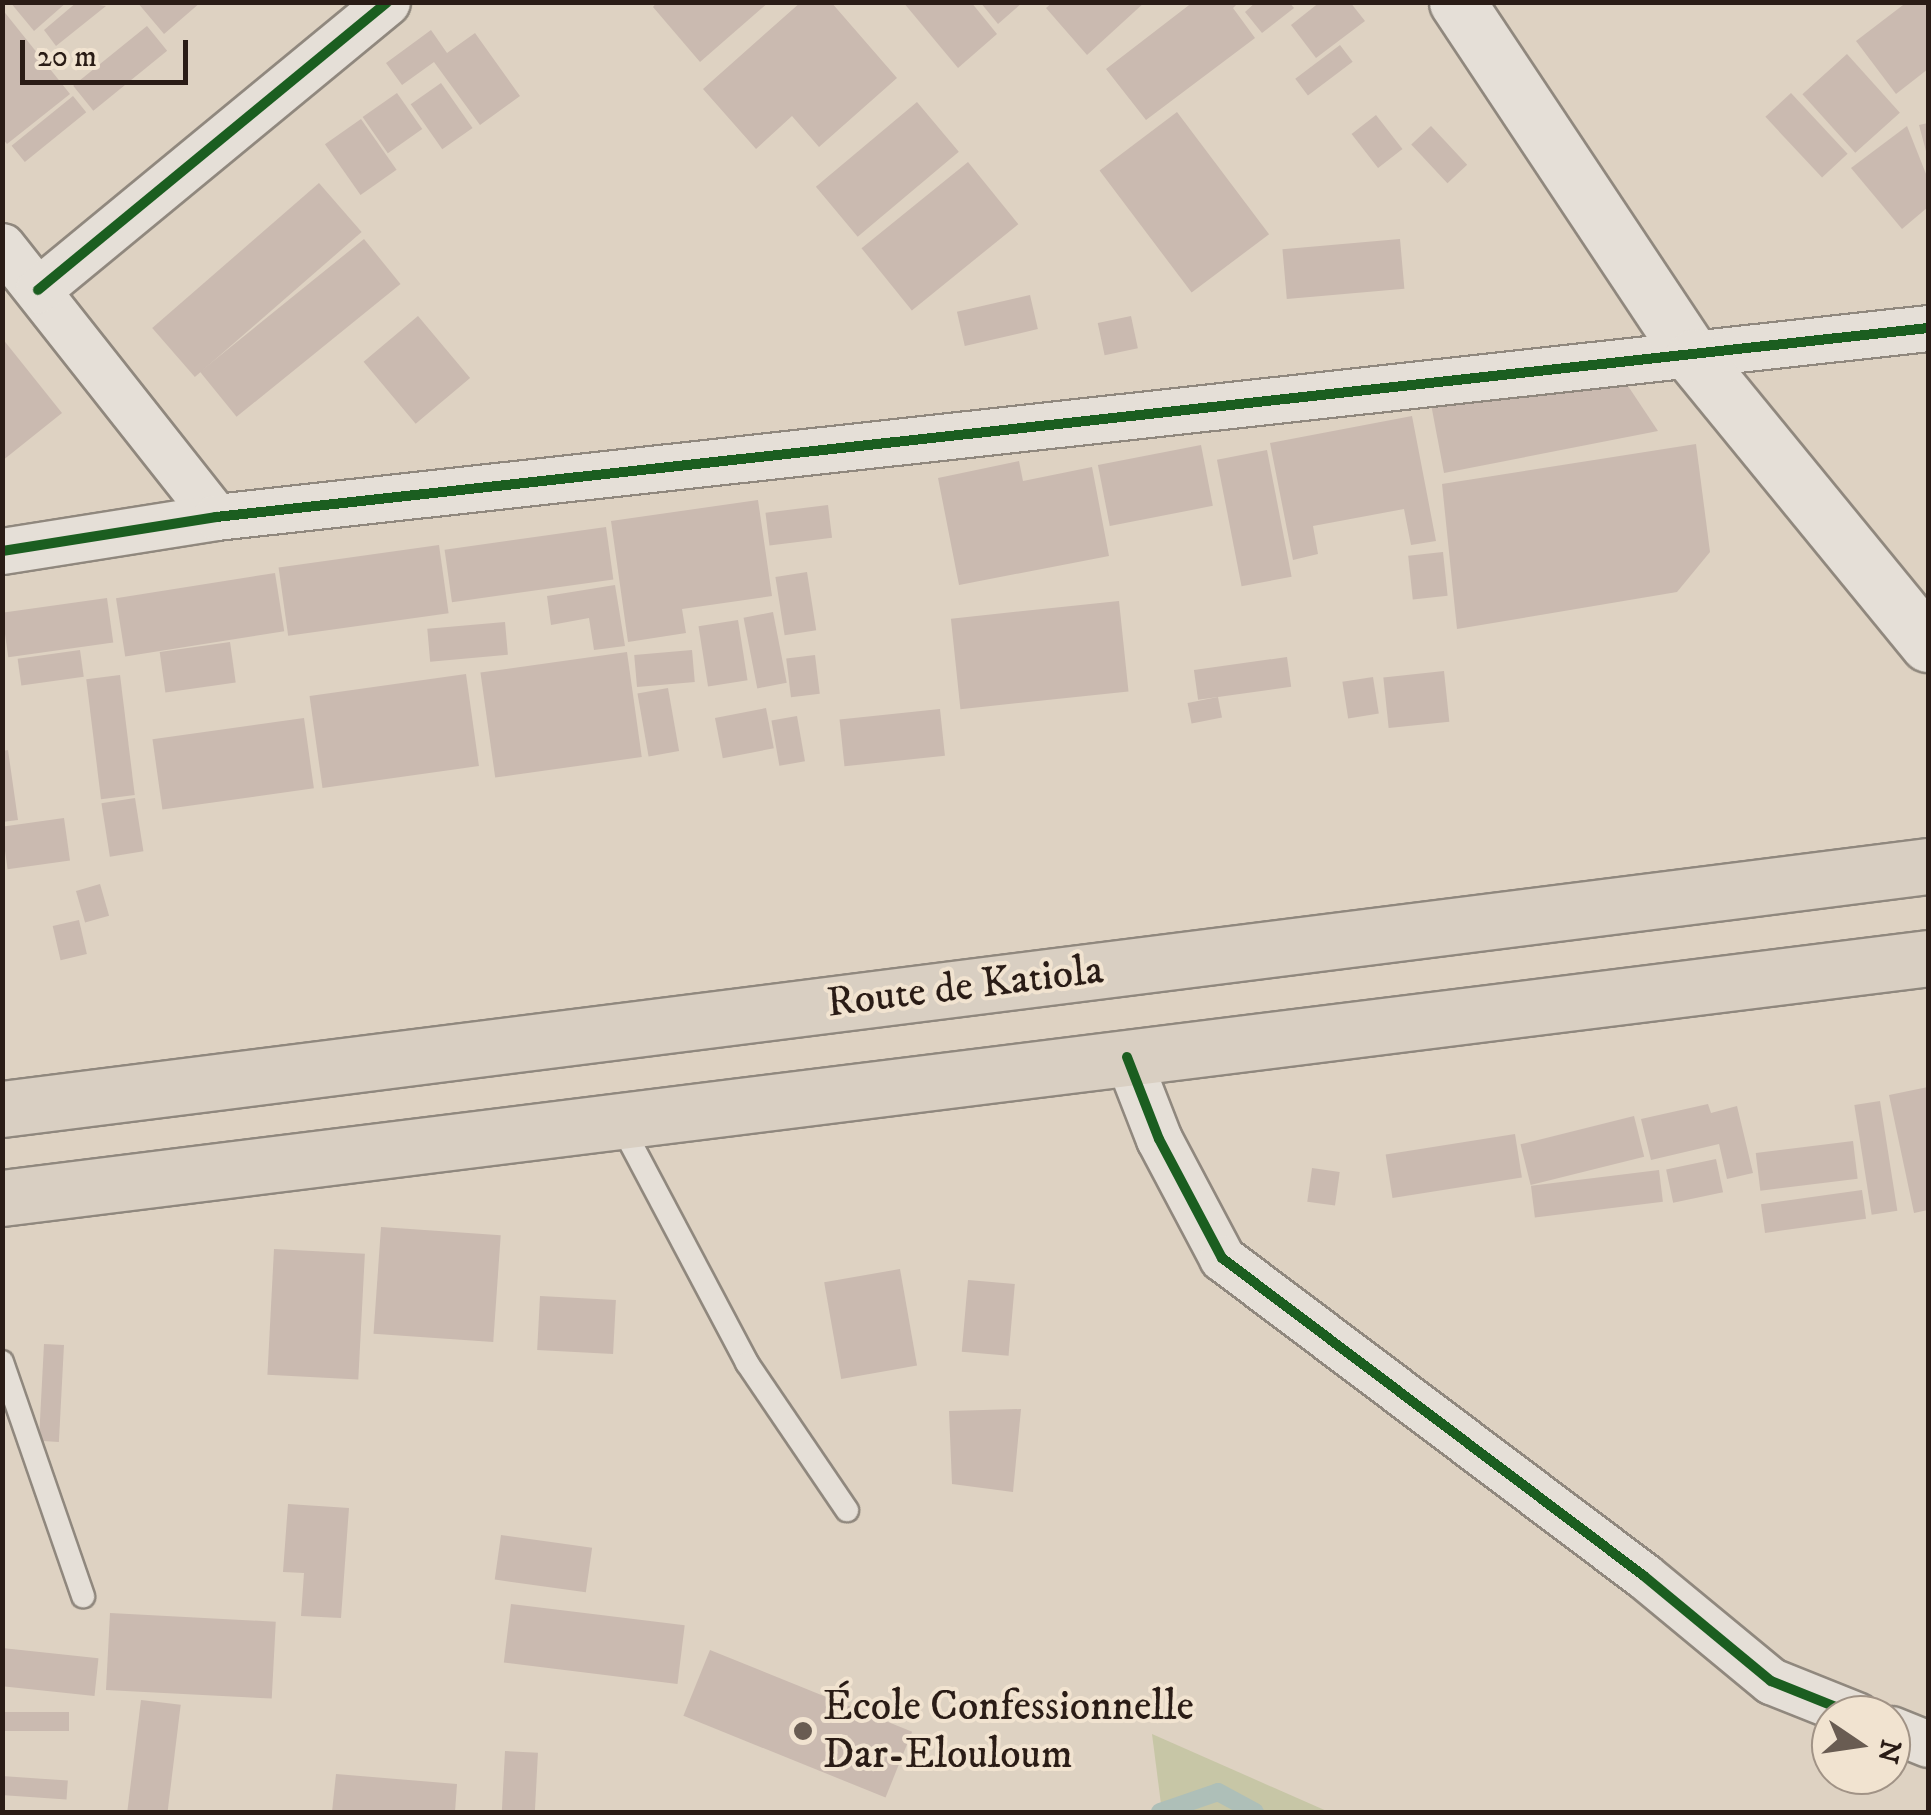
<!DOCTYPE html>
<meta charset="utf-8">
<style>
body{margin:0}
#map{position:relative;width:1931px;height:1815px;overflow:hidden;background:#ded2c2;font-family:"IM FELL DW Pica",serif}
div>[style]{position:absolute}
[style*='--x']{left:calc(var(--x)*1px);top:calc(var(--y)*1px);width:calc(var(--w)*1px);rotate:calc(var(--a)*1deg)}
.green>*{inset:0;background:#c7c6a6}
.stream>*{height:18px;margin:-9px;padding:0 9px;transform-origin:9px;border-radius:9px;background:#aebfb8}
.building>*{inset:0;background:#cabab0;transform-origin:0 0}
.roads{filter:drop-shadow(2px 0 #90887e) drop-shadow(-2px 0 #90887e) drop-shadow(0 2px #90887e) drop-shadow(0 -2px #90887e)}
.lane>*{height:22px;margin:-11px;padding:0 11px;transform-origin:11px;border-radius:11px;background:#e5dfd7}
.street>*{height:45px;margin:-22.5px;padding:0 22.5px;transform-origin:22.5px;border-radius:22.5px;background:#e5dfd7}
.secondary>*{height:55px;margin:-27.5px;padding:0 27.5px;transform-origin:27.5px;border-radius:27.5px;background:#e5dfd7}
.highway>*{height:55px;margin:-27.5px;padding:0 27.5px;transform-origin:27.5px;border-radius:27.5px;background:#d9cfc2}
.cycleway>*{height:10px;margin:-5px;padding:0 5px;transform-origin:5px;border-radius:5px;background:#1b5e20}
.dots>*{width:28px;height:28px;translate:-50% -50%;box-sizing:border-box;border:5px solid #f1e3d0;border-radius:50%}
span{translate:-50% -50%;white-space:nowrap;text-align:center;line-height:1.15;-webkit-text-stroke:8px #f1e3d0;paint-order:stroke}
.street-label{font-size:42px;color:#2a1c16}
.poi-label{font-size:42px;color:#2a1c16}
.left{translate:0 -50%;text-align:left}
.frame{position:absolute;inset:0;border:5px solid #2a1c16;pointer-events:none}
.north{position:absolute;left:1811px;top:1695px;width:100px;height:100px;box-sizing:border-box;background:#f1e3d0;border:2px solid #a19386;border-radius:50%;rotate:103deg;font-size:28px;font-weight:700;line-height:40px;text-align:center;color:#2a1c16}
.north::after{content:'';display:block;margin:auto;width:35px;height:45px;background:#695c52;clip-path:polygon(50% 0,100% 100%,50% 72%,0 100%)}
.scale{position:absolute;left:20px;top:40px;width:168px;height:45px;box-sizing:border-box;border:5px solid #2a1c16;border-top:0;padding-left:12px;font-size:30px;line-height:35px;white-space:nowrap;color:#2a1c16;-webkit-text-stroke:8px #f1e3d0;paint-order:stroke}
</style>
<div id="map">
<div class="green">
<i style="clip-path:polygon(1152px 1734px,1329px 1812px,1162px 1812px)"></i>
</div>
<div class="stream">
<i style="--x:1160;--y:1812;--w:61;--a:-19"></i>
<i style="--x:1218;--y:1792;--w:42;--a:28.4"></i>
</div>
<div class="building">
<i style="clip-path:polygon(10px 2px,67px 2px,34px 31px)"></i>
<i style="clip-path:polygon(77px 2px,106px 6px,56px 46px,44px 30px)"></i>
<i style="clip-path:polygon(137px 2px,201px 2px,164px 34px)"></i>
<i style="clip-path:polygon(657px 2px,769px 2px,700px 62px,653px 7px)"></i>
<i style="clip-path:polygon(801px 2px,831px 2px,897px 78px,819px 147px,792px 116px,756px 149px,703px 89px)"></i>
<i style="clip-path:polygon(903px 2px,971px 2px,997px 34px,958px 68px)"></i>
<i style="clip-path:polygon(980px 2px,1023px 2px,998px 24px)"></i>
<i style="clip-path:polygon(1053px 2px,1145px 2px,1087px 55px,1046px 8px)"></i>
<i style="clip-path:polygon(1193px 2px,1239px 2px,1233px 8px,1255px 38px,1146px 120px,1106px 69px)"></i>
<i style="clip-path:polygon(1256px 2px,1289px 2px,1294px 8px,1262px 33px,1245px 12px)"></i>
<i style="clip-path:polygon(1320px 2px,1350px 2px,1365px 21px,1316px 58px,1291px 25px)"></i>
<i style="clip-path:polygon(1907px 2px,1928px 2px,1928px 69px,1896px 94px,1856px 41px)"></i>
<i style="clip-path:polygon(2px 9px,70px 94px,7px 144px,2px 138px)"></i>
<i style="left:147px;top:26px;width:32px;height:95px;rotate:51deg"></i>
<i style="clip-path:polygon(431px 30px,447px 53px,475px 33px,520px 96px,480px 125px,434px 62px,402px 85px,386px 63px)"></i>
<i style="left:1340px;top:45px;width:21px;height:56px;rotate:53deg"></i>
<i style="left:1847px;top:54px;width:79px;height:60px;rotate:48deg"></i>
<i style="left:441px;top:83px;width:55px;height:37px;rotate:55deg"></i>
<i style="left:397px;top:93px;width:44px;height:42px;rotate:55deg"></i>
<i style="left:1791px;top:93px;width:83px;height:35px;rotate:47deg"></i>
<i style="left:73px;top:96px;width:21px;height:79px;rotate:51deg"></i>
<i style="left:917px;top:102px;width:65px;height:132px;rotate:50deg"></i>
<i style="left:1177px;top:112px;width:153px;height:97px;rotate:53deg"></i>
<i style="left:1376px;top:115px;width:43px;height:31px;rotate:52deg"></i>
<i style="left:361px;top:119px;width:62px;height:44px;rotate:55deg"></i>
<i style="clip-path:polygon(1928px 123px,1928px 155px,1927px 155px,1919px 125px)"></i>
<i style="left:1431px;top:126px;width:53px;height:27px;rotate:47deg"></i>
<i style="clip-path:polygon(1907px 126px,1928px 179px,1928px 207px,1902px 229px,1851px 168px)"></i>
<i style="left:968px;top:162px;width:80px;height:137px;rotate:51deg"></i>
<i style="left:319px;top:183px;width:65px;height:221px;rotate:49deg"></i>
<i style="left:364px;top:239px;width:58px;height:211px;rotate:51deg"></i>
<i style="left:1400px;top:239px;width:50px;height:118px;rotate:85deg"></i>
<i style="left:1030px;top:295px;width:35px;height:75px;rotate:77deg"></i>
<i style="left:418px;top:316px;width:81px;height:71px;rotate:50deg"></i>
<i style="left:1131px;top:316px;width:33px;height:34px;rotate:78deg"></i>
<i style="clip-path:polygon(2px 338px,62px 413px,2px 461px)"></i>
<i style="clip-path:polygon(1616px 368px,1658px 431px,1444px 473px,1431px 404px)"></i>
<i style="clip-path:polygon(1412px 416px,1436px 541px,1411px 545px,1404px 509px,1313px 526px,1318px 554px,1293px 560px,1270px 443px)"></i>
<i style="clip-path:polygon(1696px 444px,1710px 552px,1677px 592px,1457px 629px,1442px 484px)"></i>
<i style="left:1201px;top:445px;width:62px;height:105px;rotate:79deg"></i>
<i style="left:1267px;top:450px;width:129px;height:51px;rotate:79deg"></i>
<i style="clip-path:polygon(1019px 461px,1023px 481px,1092px 467px,1109px 556px,959px 585px,938px 478px)"></i>
<i style="clip-path:polygon(758px 500px,772px 596px,682px 609px,686px 633px,628px 642px,611px 521px)"></i>
<i style="left:828px;top:505px;width:33px;height:63px;rotate:83deg"></i>
<i style="left:606px;top:527px;width:53px;height:163px;rotate:82deg"></i>
<i style="left:439px;top:545px;width:69px;height:162px;rotate:82deg"></i>
<i style="left:1443px;top:552px;width:44px;height:35px;rotate:84deg"></i>
<i style="left:807px;top:572px;width:59px;height:32px;rotate:81deg"></i>
<i style="left:275px;top:573px;width:59px;height:161px;rotate:81deg"></i>
<i style="clip-path:polygon(615px 585px,625px 646px,594px 650px,589px 618px,551px 625px,547px 596px)"></i>
<i style="left:107px;top:598px;width:45px;height:106px;rotate:82deg"></i>
<i style="left:1119px;top:601px;width:91px;height:169px;rotate:84deg"></i>
<i style="left:773px;top:612px;width:72px;height:30px;rotate:79deg"></i>
<i style="left:738px;top:620px;width:61px;height:40px;rotate:81deg"></i>
<i style="left:505px;top:622px;width:33px;height:78px;rotate:85deg"></i>
<i style="left:230px;top:642px;width:41px;height:71px;rotate:82deg"></i>
<i style="left:80px;top:650px;width:27px;height:63px;rotate:82deg"></i>
<i style="left:692px;top:650px;width:32px;height:58px;rotate:85deg"></i>
<i style="left:627px;top:652px;width:106px;height:148px;rotate:82deg"></i>
<i style="left:815px;top:655px;width:39px;height:29px;rotate:83deg"></i>
<i style="left:1287px;top:657px;width:30px;height:94px;rotate:82deg"></i>
<i style="left:1444px;top:671px;width:51px;height:61px;rotate:84deg"></i>
<i style="left:466px;top:674px;width:93px;height:158px;rotate:82deg"></i>
<i style="left:120px;top:675px;width:121px;height:34px;rotate:83deg"></i>
<i style="left:1373px;top:677px;width:37px;height:31px;rotate:81deg"></i>
<i style="left:668px;top:688px;width:64px;height:31px;rotate:80deg"></i>
<i style="left:1218px;top:697px;width:21px;height:31px;rotate:79deg"></i>
<i style="left:766px;top:708px;width:41px;height:52px;rotate:79deg"></i>
<i style="left:940px;top:709px;width:47px;height:101px;rotate:84deg"></i>
<i style="left:797px;top:716px;width:46px;height:26px;rotate:80deg"></i>
<i style="left:304px;top:718px;width:71px;height:153px;rotate:82deg"></i>
<i style="clip-path:polygon(8px 750px,18px 820px,2px 822px,2px 751px)"></i>
<i style="left:135px;top:798px;width:54px;height:34px;rotate:81deg"></i>
<i style="left:64px;top:818px;width:43px;height:63px;rotate:82deg"></i>
<i style="left:100px;top:884px;width:33px;height:25px;rotate:74deg"></i>
<i style="left:79px;top:920px;width:35px;height:27px;rotate:77deg"></i>
<i style="clip-path:polygon(1928px 1087px,1928px 1210px,1914px 1213px,1889px 1095px)"></i>
<i style="left:1880px;top:1101px;width:111px;height:26px;rotate:81deg"></i>
<i style="clip-path:polygon(1708px 1104px,1711px 1113px,1737px 1106px,1753px 1173px,1727px 1179px,1719px 1144px,1651px 1160px,1641px 1119px)"></i>
<i style="left:1634px;top:1116px;width:42px;height:117px;rotate:76deg"></i>
<i style="left:1515px;top:1134px;width:44px;height:131px;rotate:81deg"></i>
<i style="left:1853px;top:1141px;width:38px;height:98px;rotate:83deg"></i>
<i style="left:1716px;top:1159px;width:34px;height:51px;rotate:78deg"></i>
<i style="left:1312px;top:1168px;width:28px;height:34px;rotate:8deg"></i>
<i style="left:1659px;top:1170px;width:32px;height:129px;rotate:83deg"></i>
<i style="left:1862px;top:1190px;width:29px;height:102px;rotate:82deg"></i>
<i style="left:381px;top:1227px;width:120px;height:107px;rotate:4deg"></i>
<i style="left:274px;top:1249px;width:91px;height:126px;rotate:3deg"></i>
<i style="left:900px;top:1269px;width:98px;height:77px;rotate:80deg"></i>
<i style="left:968px;top:1280px;width:47px;height:72px;rotate:5deg"></i>
<i style="left:540px;top:1296px;width:76px;height:54px;rotate:3deg"></i>
<i style="left:44px;top:1344px;width:20px;height:97px;rotate:3deg"></i>
<i style="clip-path:polygon(1021px 1409px,1013px 1492px,952px 1484px,949px 1411px)"></i>
<i style="clip-path:polygon(288px 1504px,349px 1508px,341px 1618px,301px 1616px,304px 1573px,283px 1572px)"></i>
<i style="left:501px;top:1535px;width:92px;height:45px;rotate:8deg"></i>
<i style="left:511px;top:1604px;width:175px;height:59px;rotate:7deg"></i>
<i style="left:110px;top:1613px;width:166px;height:77px;rotate:3deg"></i>
<i style="left:2px;top:1648px;width:97px;height:38px;rotate:6deg"></i>
<i style="left:710px;top:1650px;width:218px;height:71px;rotate:22deg"></i>
<i style="left:141px;top:1700px;width:40px;height:113px;rotate:7deg"></i>
<i style="left:69px;top:1712px;width:19px;height:67px;rotate:90deg"></i>
<i style="left:505px;top:1751px;width:33px;height:61px;rotate:3deg"></i>
<i style="clip-path:polygon(336px 1774px,457px 1784px,455px 1812px,332px 1812px)"></i>
<i style="left:2px;top:1776px;width:66px;height:19px;rotate:4deg"></i>
</div>
<div class="roads">
<div class="lane">
<i style="--x:619;--y:1121;--w:274;--a:62.1"></i>
<i style="--x:747;--y:1363;--w:178;--a:55.8"></i>
<i style="--x:2;--y:1362;--w:248;--a:70.9"></i>
</div>
<div class="street">
<i style="--x:2;--y:246;--w:345;--a:51.7"></i>
<i style="--x:38;--y:290;--w:452;--a:-39.5"></i>
<i style="--x:2;--y:551;--w:217;--a:-9"></i>
<i style="--x:216;--y:517;--w:1722;--a:-6.3"></i>
<i style="--x:1127;--y:1057;--w:88;--a:68.7"></i>
<i style="--x:1159;--y:1139;--w:135;--a:62.1"></i>
<i style="--x:1222;--y:1258;--w:528;--a:37"></i>
<i style="--x:1644;--y:1576;--w:165;--a:39.6"></i>
<i style="--x:1771;--y:1681;--w:92;--a:21.8"></i>
<i style="--x:1891;--y:1729;--w:40;--a:22"></i>
</div>
<div class="secondary">
<i style="--x:1457;--y:2;--w:426;--a:56.4"></i>
<i style="--x:1693;--y:357;--w:371;--a:50.7"></i>
</div>
<div class="highway">
<i style="--x:2;--y:1109;--w:1941;--a:-7.19"></i>
<i style="--x:2;--y:1198;--w:1941;--a:-7.1"></i>
</div>
</div>
<div class="cycleway">
<i style="--x:38;--y:290;--w:452;--a:-39.5"></i>
<i style="--x:2;--y:551;--w:217;--a:-9"></i>
<i style="--x:216;--y:517;--w:1722;--a:-6.3"></i>
<i style="--x:1127;--y:1057;--w:88;--a:68.7"></i>
<i style="--x:1159;--y:1139;--w:135;--a:62.1"></i>
<i style="--x:1222;--y:1258;--w:528;--a:37"></i>
<i style="--x:1644;--y:1576;--w:165;--a:39.6"></i>
<i style="--x:1771;--y:1681;--w:92;--a:21.8"></i>
</div>
<div class="dots">
<i style="left:803px;top:1731px;background:#695c52"></i>
</div>
<div class="street-label">
<span style="left:965px;top:987px;rotate:-7deg">Route de Katiola</span>
</div>
<div class="poi-label">
<span class="left" style="left:823px;top:1731px">École Confessionnelle<br>Dar-Elouloum</span>
</div>
<div class="frame"></div>
<div class="north">N</div>
<div class="scale">20 m</div>
</div>
